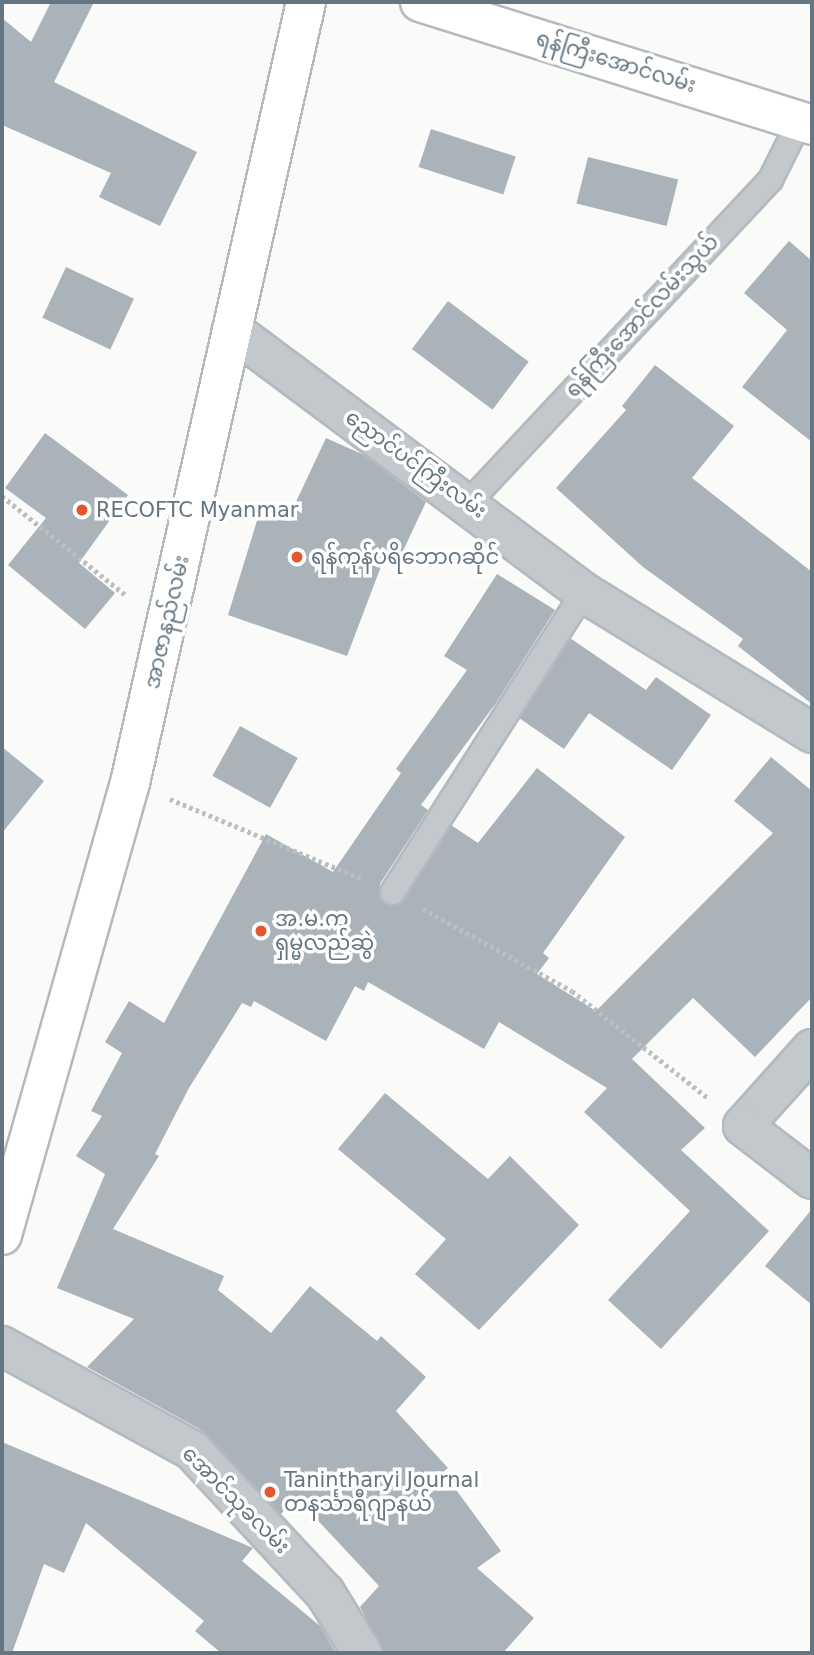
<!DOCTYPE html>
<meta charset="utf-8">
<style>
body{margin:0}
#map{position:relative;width:814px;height:1655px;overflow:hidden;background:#fafaf8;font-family:"DejaVu Sans","Noto Sans Myanmar",sans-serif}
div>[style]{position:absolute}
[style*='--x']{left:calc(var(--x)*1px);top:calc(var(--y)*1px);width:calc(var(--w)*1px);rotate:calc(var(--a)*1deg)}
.building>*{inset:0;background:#aab3b9;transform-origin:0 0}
.path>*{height:4.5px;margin-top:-2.25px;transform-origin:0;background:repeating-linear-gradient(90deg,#bbbfc2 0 3.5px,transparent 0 7px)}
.roads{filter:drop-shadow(2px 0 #b3babf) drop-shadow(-2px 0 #b3babf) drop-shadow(0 2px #b3babf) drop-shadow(0 -2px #b3babf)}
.service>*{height:23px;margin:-11.5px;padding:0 11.5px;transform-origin:11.5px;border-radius:11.5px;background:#c3c8cc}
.minor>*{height:38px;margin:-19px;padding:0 19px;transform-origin:19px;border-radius:19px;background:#c3c8cc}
.secondary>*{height:38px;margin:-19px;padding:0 19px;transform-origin:19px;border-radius:19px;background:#fff}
.trunk>*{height:38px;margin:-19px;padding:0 19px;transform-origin:19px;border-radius:19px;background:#fff}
.dots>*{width:19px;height:19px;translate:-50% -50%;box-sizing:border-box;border:4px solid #fff;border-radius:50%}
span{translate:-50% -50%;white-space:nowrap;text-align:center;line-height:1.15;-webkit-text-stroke:7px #fff;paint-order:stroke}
.street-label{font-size:21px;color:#657683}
.poi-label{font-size:21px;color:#657683}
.left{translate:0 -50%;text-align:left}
.frame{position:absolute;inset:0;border:4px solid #657683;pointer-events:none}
</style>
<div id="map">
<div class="building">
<i style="clip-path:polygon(51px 2px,94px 2px,54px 82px,197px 152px,160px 226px,99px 197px,111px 173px,2px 125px,2px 18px,31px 42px)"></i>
<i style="left:431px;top:129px;width:89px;height:40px;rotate:18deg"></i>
<i style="left:588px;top:157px;width:93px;height:48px;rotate:14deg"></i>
<i style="clip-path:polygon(789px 241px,812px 261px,812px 442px,742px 387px,787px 330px,744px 293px)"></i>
<i style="left:66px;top:267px;width:75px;height:56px;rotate:25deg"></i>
<i style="left:448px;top:301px;width:101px;height:60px;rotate:37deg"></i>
<i style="clip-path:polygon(655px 365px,734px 426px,692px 478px,812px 572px,812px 704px,738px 646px,743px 639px,643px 567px,556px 488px,626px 410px,622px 406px)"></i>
<i style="clip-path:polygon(45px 433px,128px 495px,79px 563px,115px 593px,85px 629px,8px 565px,46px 518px,5px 488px)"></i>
<i style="clip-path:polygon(326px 438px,364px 455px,426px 502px,401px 555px,388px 548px,347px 656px,228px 615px,260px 511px,287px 521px)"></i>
<i style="clip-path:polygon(497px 574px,555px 610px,496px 703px,421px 805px,428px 810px,380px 884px,380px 899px,391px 906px,403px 900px,451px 825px,478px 843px,537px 768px,625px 837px,543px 953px,549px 958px,537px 974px,596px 1011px,773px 833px,734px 801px,771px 757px,812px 791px,812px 997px,755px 1057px,693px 998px,632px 1059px,705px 1128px,681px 1150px,769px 1231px,661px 1349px,608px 1300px,690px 1211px,584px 1112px,607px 1088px,499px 1022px,484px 1049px,368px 982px,364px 991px,355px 986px,326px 1041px,254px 1001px,251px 1007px,242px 1003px,189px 1088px,155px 1154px,159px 1156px,113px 1229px,224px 1276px,218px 1290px,271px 1333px,310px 1286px,377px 1341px,381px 1336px,426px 1377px,396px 1411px,448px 1468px,443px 1472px,501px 1551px,477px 1568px,534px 1618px,503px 1653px,384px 1653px,360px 1607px,379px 1586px,296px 1497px,281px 1514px,203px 1431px,87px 1367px,134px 1319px,57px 1288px,105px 1174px,76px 1156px,102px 1116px,91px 1111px,122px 1053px,105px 1042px,129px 1001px,164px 1023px,266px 834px,333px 872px,401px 773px,396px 769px,467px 670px,444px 656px)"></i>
<i style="clip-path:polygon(570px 638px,646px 690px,656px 677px,711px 715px,672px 770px,589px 713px,564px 749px,519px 718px)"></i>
<i style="left:240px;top:726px;width:66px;height:57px;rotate:29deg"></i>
<i style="clip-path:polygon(2px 747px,44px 781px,2px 833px)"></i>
<i style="clip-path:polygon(385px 1093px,488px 1179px,510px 1156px,579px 1225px,479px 1330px,415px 1274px,446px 1239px,338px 1149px)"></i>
<i style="clip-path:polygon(812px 1209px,812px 1305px,765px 1266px)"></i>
<i style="clip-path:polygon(2px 1442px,253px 1548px,242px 1561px,320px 1626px,336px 1653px,221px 1653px,195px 1631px,204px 1621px,86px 1523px,64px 1573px,44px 1564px,12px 1653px,2px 1653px)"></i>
</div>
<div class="path">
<i style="--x:2;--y:496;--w:160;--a:38.7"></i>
<i style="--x:170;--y:799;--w:208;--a:22.6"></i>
<i style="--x:423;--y:909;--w:170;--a:28.8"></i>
<i style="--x:572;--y:991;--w:174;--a:38.2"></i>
</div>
<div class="roads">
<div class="service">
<i style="--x:468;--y:502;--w:442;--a:-46.9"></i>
<i style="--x:770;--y:179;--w:67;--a:-63.4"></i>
<i style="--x:392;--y:892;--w:356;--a:-57.5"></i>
</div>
<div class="minor">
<i style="--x:232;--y:330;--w:438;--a:36.7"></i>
<i style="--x:583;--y:592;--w:269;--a:31.6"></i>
<i style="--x:812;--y:1049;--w:103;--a:131.9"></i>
<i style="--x:743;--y:1126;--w:87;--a:37.5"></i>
<i style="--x:2;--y:1346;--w:217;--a:28.7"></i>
<i style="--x:192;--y:1450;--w:195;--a:47.1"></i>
<i style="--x:325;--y:1593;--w:70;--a:58.3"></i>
</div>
<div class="secondary">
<i style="--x:2;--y:1235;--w:470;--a:-74.2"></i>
<i style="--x:130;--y:783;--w:801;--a:-77.3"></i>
</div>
<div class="trunk">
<i style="--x:420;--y:2;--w:411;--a:17.4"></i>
</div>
</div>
<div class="dots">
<i style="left:82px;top:510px;background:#e4572e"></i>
<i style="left:297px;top:557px;background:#e4572e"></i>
<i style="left:261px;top:931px;background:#e4572e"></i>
<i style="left:270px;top:1492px;background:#e4572e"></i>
</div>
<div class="street-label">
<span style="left:616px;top:62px;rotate:17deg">ရန်ကြီးအောင်လမ်း</span>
<span style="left:642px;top:316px;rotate:-47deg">ရန်ကြီးအောင်လမ်းသွယ်</span>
<span style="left:416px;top:464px;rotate:36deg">ညောင်ပင်ကြီးလမ်း</span>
<span style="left:167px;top:622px;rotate:-77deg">အာဇာနည်လမ်း</span>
<span style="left:236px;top:1500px;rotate:45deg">အောင်သုခလမ်း</span>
</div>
<div class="poi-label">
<span class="left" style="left:96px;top:510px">RECOFTC Myanmar</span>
<span class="left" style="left:311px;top:557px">ရန်ကုန်ပရိဘောဂဆိုင်</span>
<span class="left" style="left:275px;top:931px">အ.မ.က<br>ရှမ္မလည်ဆွဲ</span>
<span class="left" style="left:284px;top:1492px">Tanintharyi Journal<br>တနင်္သာရီဂျာနယ်</span>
</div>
<div class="frame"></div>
</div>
